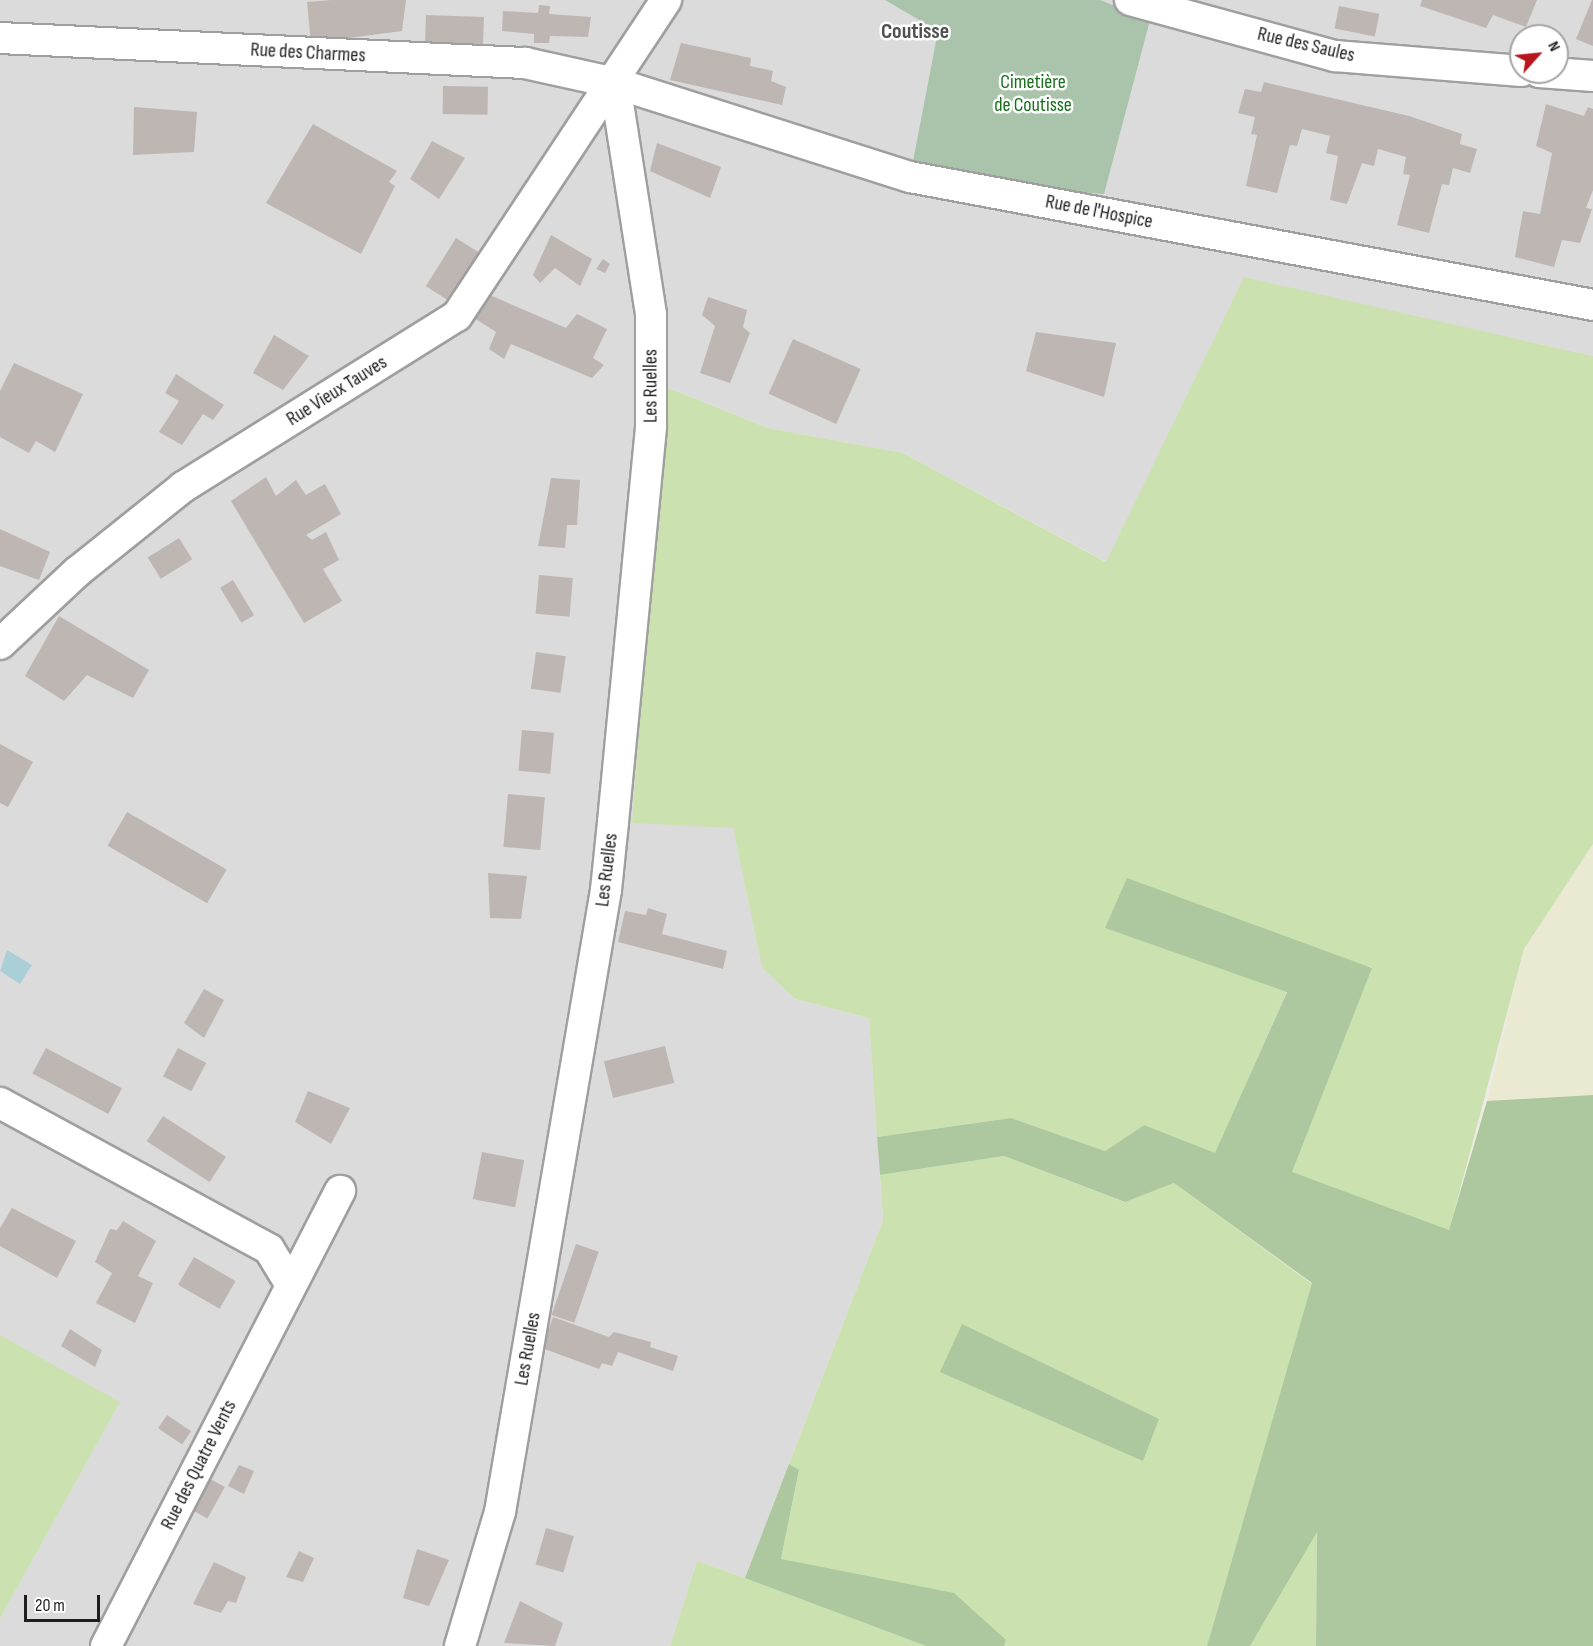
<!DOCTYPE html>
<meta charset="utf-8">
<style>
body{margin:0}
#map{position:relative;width:1593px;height:1646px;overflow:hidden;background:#eeeae5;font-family:"Sofia Sans Condensed",sans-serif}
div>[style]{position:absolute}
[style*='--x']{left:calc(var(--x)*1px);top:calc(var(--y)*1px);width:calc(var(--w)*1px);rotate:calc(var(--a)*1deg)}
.residential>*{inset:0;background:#dcdbdb}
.farmland>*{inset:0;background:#eaead2}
.grass>*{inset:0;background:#cbe2b0}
.forest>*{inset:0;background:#adc89e}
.cemetery>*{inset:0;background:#a9c4ab}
.water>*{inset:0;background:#aacfd7}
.building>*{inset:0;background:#beb6b2;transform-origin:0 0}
.roads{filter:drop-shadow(2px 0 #9f9f9f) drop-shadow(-2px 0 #9f9f9f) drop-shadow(0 2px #9f9f9f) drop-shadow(0 -2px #9f9f9f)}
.minor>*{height:30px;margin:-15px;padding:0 15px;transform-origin:15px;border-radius:15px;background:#fff}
span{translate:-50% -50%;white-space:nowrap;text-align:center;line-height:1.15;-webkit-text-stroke:5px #fff;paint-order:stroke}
.street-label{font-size:20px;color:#1e1e1e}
.park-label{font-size:20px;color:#17701a}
.quarter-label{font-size:22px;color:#515151;font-weight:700}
.north{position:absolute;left:1509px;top:24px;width:60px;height:60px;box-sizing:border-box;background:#fff;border:2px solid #a5a5a5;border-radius:50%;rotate:63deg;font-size:16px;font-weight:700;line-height:24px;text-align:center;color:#1e1e1e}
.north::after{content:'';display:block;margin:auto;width:21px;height:27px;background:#b6161e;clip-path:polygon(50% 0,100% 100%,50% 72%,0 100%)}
.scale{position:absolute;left:24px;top:1595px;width:76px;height:27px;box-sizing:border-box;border:3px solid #1e1e1e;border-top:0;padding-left:8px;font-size:18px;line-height:21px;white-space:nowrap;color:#1e1e1e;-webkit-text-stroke:4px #fff;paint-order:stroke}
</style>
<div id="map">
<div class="residential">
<i style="clip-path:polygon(evenodd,0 0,1593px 0,1593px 356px,1244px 278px,1107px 562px,903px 453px,768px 428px,666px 387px,733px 827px,762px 968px,795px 999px,869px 1018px,883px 1220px,745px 1578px,697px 1561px,670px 1646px,0 1646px,0 0,1521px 36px,1557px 36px,1557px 72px,1521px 72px,1521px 36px)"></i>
</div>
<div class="farmland">
<i style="clip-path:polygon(1593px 844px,1593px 1095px,1487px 1101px,1524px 949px)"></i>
</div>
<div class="grass">
<i style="clip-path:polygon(1244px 277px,1593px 356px,1593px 844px,1524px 949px,1449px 1231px,1291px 1172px,1372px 967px,1106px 928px,1287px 991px,1215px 1154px,1144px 1125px,1105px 1151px,1011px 1118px,877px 1137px,869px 1018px,795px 999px,762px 968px,733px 828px,632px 823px,666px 387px,768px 428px,903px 453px,1106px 562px)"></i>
<i style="clip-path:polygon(1004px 1156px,1124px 1202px,1174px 1183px,1312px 1284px,1207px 1646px,1004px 1646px,1006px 1640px,781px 1559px,799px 1471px,789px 1464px,883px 1220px,880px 1175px)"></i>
<i style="clip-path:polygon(0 1335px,120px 1402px,0 1618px)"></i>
<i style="clip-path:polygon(1317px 1530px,1316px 1646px,1250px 1646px)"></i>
<i style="clip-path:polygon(697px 1561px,745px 1578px,926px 1646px,670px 1646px)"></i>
</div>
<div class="forest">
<i style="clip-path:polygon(1127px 878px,1372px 968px,1292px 1172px,1449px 1230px,1487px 1101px,1593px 1095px,1593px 1646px,1316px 1646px,1317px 1532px,1250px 1646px,1207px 1646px,1312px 1283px,1174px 1183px,1125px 1202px,1004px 1156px,880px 1175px,877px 1137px,1011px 1118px,1105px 1151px,1144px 1125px,1215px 1153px,1287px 992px,1105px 928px)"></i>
<i style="clip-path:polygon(962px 1324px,1159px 1419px,1143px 1461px,940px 1372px)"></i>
<i style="clip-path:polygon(789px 1464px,799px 1470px,781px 1559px,954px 1593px,1006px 1640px,1004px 1646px,926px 1646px,745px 1578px)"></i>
</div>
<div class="cemetery">
<i style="clip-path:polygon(885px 0,1100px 0,1150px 20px,1104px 194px,910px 177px,938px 31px)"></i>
</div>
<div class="water">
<i style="clip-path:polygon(7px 950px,32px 965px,20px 984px,0 971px)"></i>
</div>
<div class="building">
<i style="clip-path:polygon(331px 0,406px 0,402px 31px,311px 43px,307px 2px)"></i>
<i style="clip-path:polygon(1422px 0,1537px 0,1526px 27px,1493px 15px,1486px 28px,1420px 6px)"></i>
<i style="clip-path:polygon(1592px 0,1593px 0,1593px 46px,1576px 39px)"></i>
<i style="clip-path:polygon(539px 5px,550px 6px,549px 14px,591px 17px,588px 37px,550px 36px,549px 43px,534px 43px,534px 34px,502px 31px,503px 11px,538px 13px)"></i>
<i style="left:1339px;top:6px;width:41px;height:23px;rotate:11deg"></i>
<i style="left:426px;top:15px;width:58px;height:27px;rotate:2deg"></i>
<i style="clip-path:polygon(681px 43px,751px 58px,750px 66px,773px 71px,771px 81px,786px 87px,782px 105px,670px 80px)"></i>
<i style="clip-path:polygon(1264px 82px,1409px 116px,1462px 134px,1460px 144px,1477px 149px,1470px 173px,1453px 168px,1449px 185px,1442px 184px,1429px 233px,1397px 225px,1410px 175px,1403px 174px,1406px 157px,1378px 149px,1374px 166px,1362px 163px,1347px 204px,1330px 200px,1338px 156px,1326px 153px,1330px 136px,1302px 129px,1297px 146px,1290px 145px,1277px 193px,1246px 186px,1257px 135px,1251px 134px,1255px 117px,1238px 113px,1245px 89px,1261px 92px)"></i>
<i style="left:443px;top:86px;width:45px;height:28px;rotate:1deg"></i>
<i style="clip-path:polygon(1546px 104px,1584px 116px,1588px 107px,1593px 109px,1593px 190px,1586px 208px,1592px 209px,1580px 243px,1562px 240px,1554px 267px,1515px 257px,1523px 211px,1540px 214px,1552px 153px,1536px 146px)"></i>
<i style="clip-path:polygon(134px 107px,197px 112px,194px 152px,133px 155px)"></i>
<i style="clip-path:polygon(313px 124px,397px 171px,389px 182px,395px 186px,361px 254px,266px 203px)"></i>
<i style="clip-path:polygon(432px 141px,465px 158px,439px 199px,410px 179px)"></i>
<i style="clip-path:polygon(657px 143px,721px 167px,710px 198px,650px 171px)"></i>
<i style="clip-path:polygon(551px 235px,592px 259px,580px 286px,555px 268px,540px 283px,533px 275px)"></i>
<i style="left:456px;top:238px;width:34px;height:57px;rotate:32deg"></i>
<i style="clip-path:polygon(603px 259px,610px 264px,605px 273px,596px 269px)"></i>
<i style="clip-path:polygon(485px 293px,566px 328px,577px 314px,607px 329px,593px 358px,604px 365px,592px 378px,511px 344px,504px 359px,489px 349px,496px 332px,471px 316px)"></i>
<i style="clip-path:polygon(708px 297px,747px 310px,743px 327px,750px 333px,730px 383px,700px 373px,715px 326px,702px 315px)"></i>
<i style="clip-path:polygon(1036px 332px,1116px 343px,1104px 397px,1026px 371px)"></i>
<i style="clip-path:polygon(274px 335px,309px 356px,283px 390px,253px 373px)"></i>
<i style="left:793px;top:339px;width:74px;height:60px;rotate:24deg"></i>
<i style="clip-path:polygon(14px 363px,83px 394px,55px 452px,36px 441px,29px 453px,0 437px,0 391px)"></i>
<i style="clip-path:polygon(176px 374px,224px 405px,213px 420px,203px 414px,182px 445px,159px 432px,179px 401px,165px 393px)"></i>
<i style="clip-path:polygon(266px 477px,276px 496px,296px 480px,306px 495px,325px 484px,341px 514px,306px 535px,312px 540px,326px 532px,339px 560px,323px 569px,342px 601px,304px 623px,231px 501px)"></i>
<i style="clip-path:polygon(551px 478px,580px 480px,577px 525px,567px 525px,565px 548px,538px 546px)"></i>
<i style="clip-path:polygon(0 529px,50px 552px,39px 580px,0 566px)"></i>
<i style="left:179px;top:538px;width:25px;height:37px;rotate:58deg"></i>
<i style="left:539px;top:575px;width:34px;height:39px;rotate:5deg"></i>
<i style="left:233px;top:580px;width:41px;height:15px;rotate:59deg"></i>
<i style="clip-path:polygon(59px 616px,149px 670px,133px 698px,87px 675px,64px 701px,25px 676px)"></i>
<i style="left:536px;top:652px;width:30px;height:37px;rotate:8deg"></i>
<i style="left:522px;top:730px;width:32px;height:41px;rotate:5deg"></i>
<i style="clip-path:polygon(0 744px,33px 762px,8px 807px,0 803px)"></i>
<i style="left:508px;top:794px;width:37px;height:53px;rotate:5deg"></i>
<i style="left:127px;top:812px;width:115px;height:39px;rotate:30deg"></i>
<i style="clip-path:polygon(488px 873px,527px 876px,521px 919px,490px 918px)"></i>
<i style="clip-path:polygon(648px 908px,667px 914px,662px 934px,727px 951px,723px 969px,618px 942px,625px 911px,646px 915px)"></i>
<i style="clip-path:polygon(204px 989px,224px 1000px,204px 1038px,184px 1023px)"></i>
<i style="left:665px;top:1046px;width:38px;height:63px;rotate:76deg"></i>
<i style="left:46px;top:1048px;width:86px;height:29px;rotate:28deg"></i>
<i style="left:178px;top:1048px;width:32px;height:32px;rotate:28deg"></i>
<i style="clip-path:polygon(308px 1091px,350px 1108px,331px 1144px,295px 1122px)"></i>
<i style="left:163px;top:1116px;width:75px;height:30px;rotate:33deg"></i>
<i style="left:482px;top:1152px;width:43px;height:48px;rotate:11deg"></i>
<i style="clip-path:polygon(12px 1208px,76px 1241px,57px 1278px,0 1246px,0 1228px)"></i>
<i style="clip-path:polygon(123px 1221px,156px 1241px,138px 1276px,153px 1283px,135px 1323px,96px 1303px,112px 1273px,95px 1262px,110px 1229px,117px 1230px)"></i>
<i style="left:576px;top:1244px;width:24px;height:75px;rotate:19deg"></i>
<i style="left:194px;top:1257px;width:48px;height:32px;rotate:30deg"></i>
<i style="clip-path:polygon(553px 1317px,609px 1337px,614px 1332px,651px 1342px,650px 1347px,678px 1356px,673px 1371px,618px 1352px,612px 1366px,602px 1363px,599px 1369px,542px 1348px)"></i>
<i style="clip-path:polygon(70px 1329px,102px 1350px,95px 1367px,61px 1346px)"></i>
<i style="left:167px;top:1415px;width:29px;height:16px;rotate:34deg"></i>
<i style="clip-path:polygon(239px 1465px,254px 1471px,244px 1494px,228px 1486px)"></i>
<i style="left:203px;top:1475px;width:25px;height:36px;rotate:29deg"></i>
<i style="left:546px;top:1528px;width:29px;height:38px;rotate:16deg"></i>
<i style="clip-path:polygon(417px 1549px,449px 1560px,429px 1606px,403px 1598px)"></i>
<i style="clip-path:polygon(299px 1551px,314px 1558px,303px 1582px,286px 1577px)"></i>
<i style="clip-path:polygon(214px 1562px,246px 1577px,236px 1603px,228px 1601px,221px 1613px,193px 1604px)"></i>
<i style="clip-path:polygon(520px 1601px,563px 1623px,555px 1646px,504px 1643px)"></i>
</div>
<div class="roads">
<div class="minor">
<i style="--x:1130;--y:0;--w:213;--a:15.3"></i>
<i style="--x:1335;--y:56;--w:187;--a:4.6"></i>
<i style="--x:0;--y:38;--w:526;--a:2.73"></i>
<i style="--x:525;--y:63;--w:92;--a:12.5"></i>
<i style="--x:615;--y:83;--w:310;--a:17.7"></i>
<i style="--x:910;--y:177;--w:695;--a:10.61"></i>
<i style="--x:1539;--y:72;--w:54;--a:4.2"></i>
<i style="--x:0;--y:644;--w:105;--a:-43.1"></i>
<i style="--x:77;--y:572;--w:136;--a:-38.7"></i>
<i style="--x:183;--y:487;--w:323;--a:-32"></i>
<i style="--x:457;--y:316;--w:379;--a:-56.5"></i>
<i style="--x:0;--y:1103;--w:306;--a:28.5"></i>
<i style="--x:269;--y:1249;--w:42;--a:58.6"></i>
<i style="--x:106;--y:1646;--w:512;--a:-62.78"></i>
<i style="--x:460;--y:1646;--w:140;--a:-73.4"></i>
<i style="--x:500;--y:1512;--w:631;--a:-80.33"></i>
<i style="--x:606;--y:890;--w:68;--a:-84.1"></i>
<i style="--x:613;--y:822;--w:398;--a:-84.5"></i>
<i style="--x:651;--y:426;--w:112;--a:-90"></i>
<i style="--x:651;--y:314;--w:234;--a:-98.9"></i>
</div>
</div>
<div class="street-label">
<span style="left:1306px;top:45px;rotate:13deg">Rue des Saules</span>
<span style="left:308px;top:53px;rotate:3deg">Rue des Charmes</span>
<span style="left:1099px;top:212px;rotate:11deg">Rue de l'Hospice</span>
<span style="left:651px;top:386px;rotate:-90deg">Les Ruelles</span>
<span style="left:337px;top:391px;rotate:-32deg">Rue Vieux Tauves</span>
<span style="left:607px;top:870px;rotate:-83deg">Les Ruelles</span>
<span style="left:528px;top:1349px;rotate:-80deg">Les Ruelles</span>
<span style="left:199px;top:1465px;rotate:-63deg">Rue des Quatre Vents</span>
</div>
<div class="park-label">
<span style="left:1033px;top:94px">Cimetière<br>de Coutisse</span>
</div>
<div class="quarter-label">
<span style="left:915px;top:32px">Coutisse</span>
</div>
<div class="north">N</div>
<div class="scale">20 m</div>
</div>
